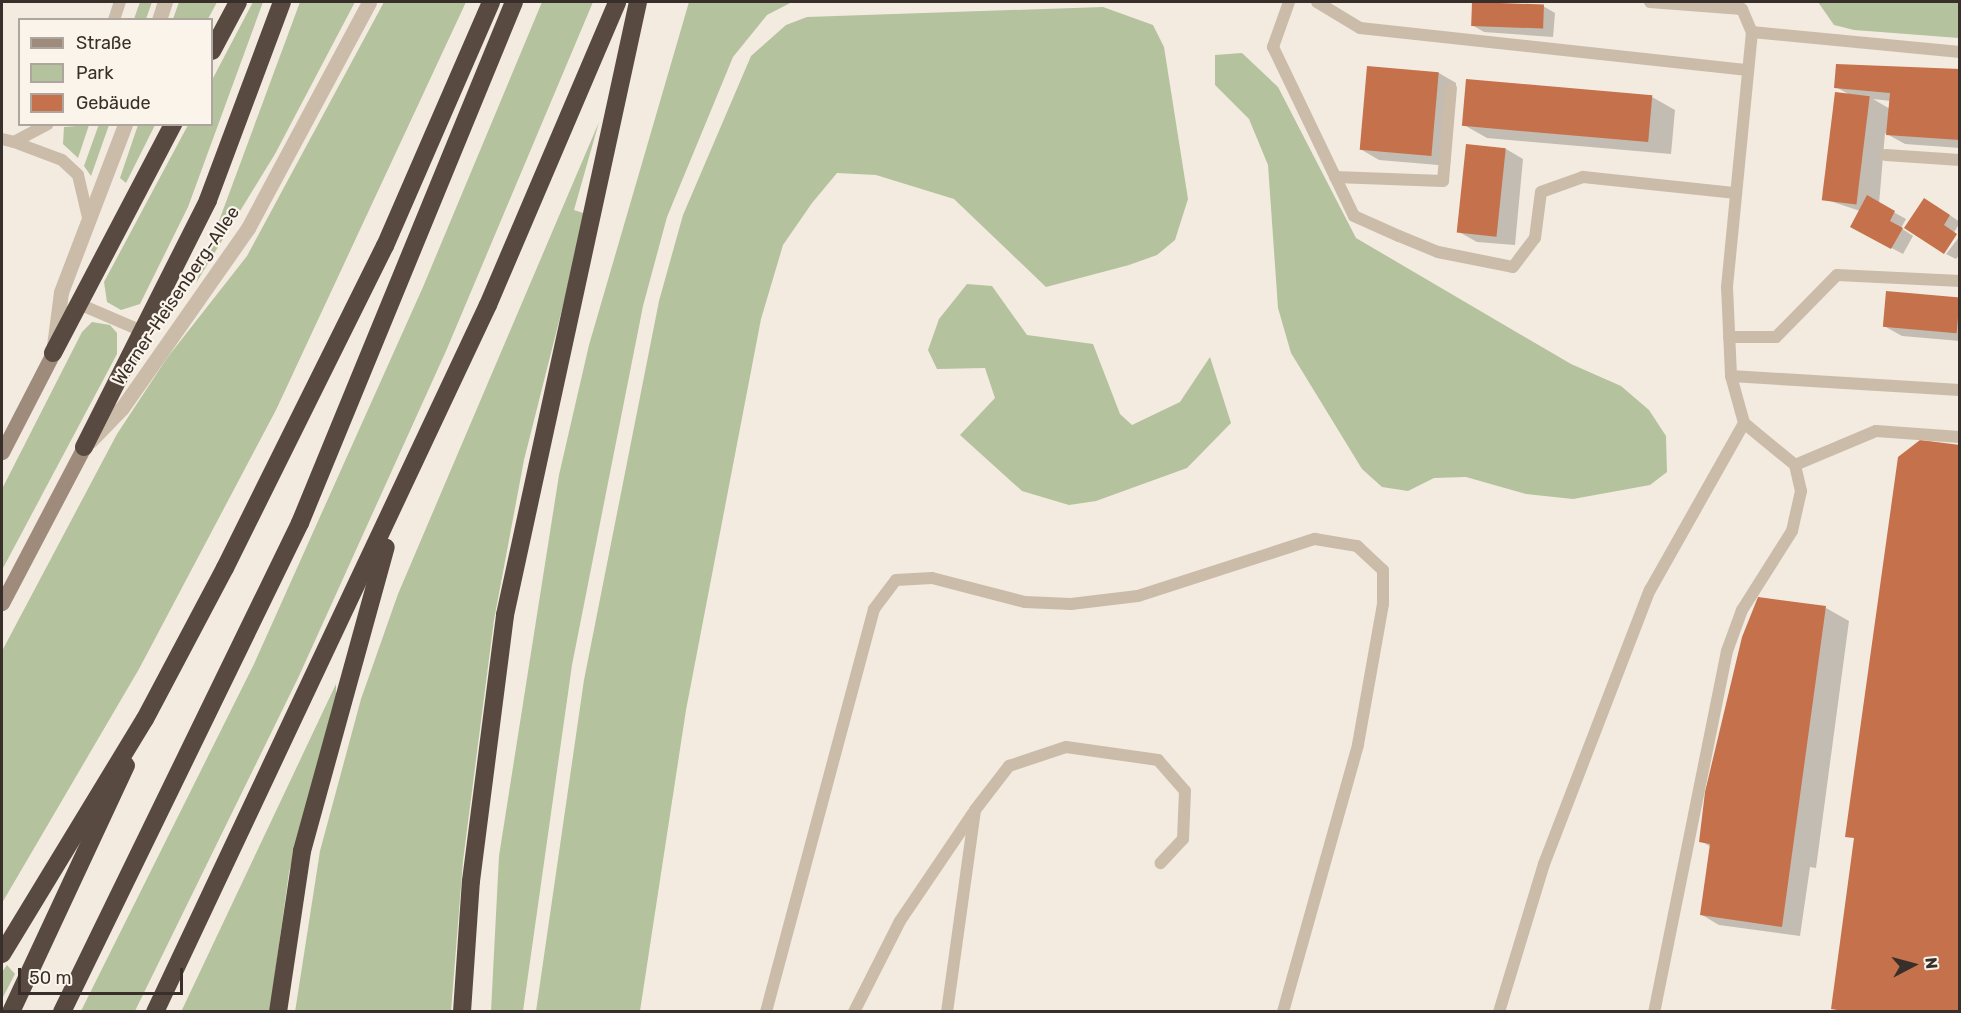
<!DOCTYPE html>
<meta charset="utf-8">
<style>
body{margin:0}
#map{position:relative;width:1961px;height:1013px;overflow:hidden;background:#f3ebdf;font-family:Rubik,sans-serif}
div>[style]{position:absolute}
[style*='--x']{left:calc(var(--x)*1px);top:calc(var(--y)*1px);width:calc(var(--w)*1px);rotate:calc(var(--a)*1deg)}
.green>*{inset:0;background:#b4c29e}
.shadow>*{inset:0;background:#0003}
.building>*{inset:0;background:#c5714b;transform-origin:0 0}
.lane>*{height:12px;margin:-6px;padding:0 6px;transform-origin:6px;border-radius:6px;background:#cbbcaa}
.street>*{height:15px;margin:-7.5px;padding:0 7.5px;transform-origin:7.5px;border-radius:7.5px;background:#cbbcaa}
.secondary>*{height:15px;margin:-7.5px;padding:0 7.5px;transform-origin:7.5px;border-radius:7.5px;background:#9f8b7c}
.highway>*{height:18px;margin:-9px;padding:0 9px;transform-origin:9px;border-radius:9px;background:#594a41}
span{translate:-50% -50%;white-space:nowrap;text-align:center;line-height:1.15;-webkit-text-stroke:4.5px #faf4eb;paint-order:stroke}
.street-label{font-size:18px;color:#392f2a}
.frame{position:absolute;inset:0;border:3px solid #392f2a;pointer-events:none}
.legend{position:absolute;left:18px;top:18px;width:195px;height:108px;box-sizing:border-box;background:#faf4eb;border:2px solid #ada59e;margin:0;padding:8px 10px;list-style:none;font-size:18px;color:#392f2a}
.legend li{display:flex;align-items:center;gap:12px;height:30px}
.legend b{width:30px;border:2px solid #ada59e}
.north{position:absolute;left:1883px;top:935px;width:60px;height:60px;-webkit-text-stroke:4px #faf4eb;paint-order:stroke;rotate:84deg;font-size:16px;font-weight:700;line-height:24px;text-align:center;color:#392f2a}
.north::after{content:'';display:block;margin:auto;width:21px;height:27px;background:#392f2a;clip-path:polygon(50% 0,100% 100%,50% 72%,0 100%)}
.scale{position:absolute;left:18px;top:968px;width:165px;height:27px;box-sizing:border-box;border:3px solid #392f2a;border-top:0;padding-left:8px;font-size:18px;line-height:21px;white-space:nowrap;color:#392f2a;-webkit-text-stroke:4px #faf4eb;paint-order:stroke}
</style>
<div id="map">
<div class="green">
<i style="clip-path:polygon(140px 2px,152px 2px,146px 19px,134px 19px)"></i>
<i style="clip-path:polygon(179px 2px,217px 2px,208px 19px,173px 19px)"></i>
<i style="clip-path:polygon(253px 2px,263px 2px,188px 207px,140px 304px,121px 310px,107px 302px,104px 282px,188px 125px,212px 124px,212px 80px)"></i>
<i style="clip-path:polygon(300px 2px,355px 2px,275px 154px,196px 283px)"></i>
<i style="clip-path:polygon(384px 2px,466px 2px,276px 410px,139px 669px,2px 903px,2px 651px,117px 434px,167px 358px,247px 256px)"></i>
<i style="clip-path:polygon(542px 2px,593px 2px,446px 351px,299px 676px,135px 1011px,81px 1011px,254px 664px,423px 287px)"></i>
<i style="clip-path:polygon(689px 2px,792px 2px,767px 15px,733px 57px,667px 217px,643px 306px,572px 665px,523px 1011px,491px 1011px,499px 856px,559px 475px,589px 345px)"></i>
<i style="clip-path:polygon(1818px 2px,1959px 2px,1959px 38px,1854px 30px,1834px 25px)"></i>
<i style="clip-path:polygon(1103px 7px,1153px 25px,1164px 47px,1188px 199px,1175px 240px,1157px 255px,1129px 265px,1046px 287px,954px 199px,876px 175px,837px 173px,812px 203px,783px 245px,761px 319px,686px 710px,640px 1011px,536px 1011px,584px 680px,659px 301px,683px 215px,751px 56px,786px 25px,807px 17px)"></i>
<i style="clip-path:polygon(1242px 53px,1278px 87px,1356px 238px,1571px 364px,1621px 386px,1649px 410px,1666px 436px,1667px 472px,1650px 485px,1573px 499px,1526px 494px,1466px 477px,1434px 478px,1408px 491px,1382px 487px,1362px 469px,1291px 353px,1278px 308px,1268px 165px,1249px 119px,1215px 85px,1215px 55px)"></i>
<i style="clip-path:polygon(599px 122px,574px 210px,586px 214px,524px 460px,494px 620px,463px 861px,451px 1011px,295px 1012px,320px 851px,361px 699px,398px 594px)"></i>
<i style="clip-path:polygon(99px 124px,109px 125px,91px 176px,84px 166px)"></i>
<i style="clip-path:polygon(89px 125px,78px 158px,63px 144px,64px 127px)"></i>
<i style="clip-path:polygon(138px 125px,155px 125px,126px 183px,120px 178px)"></i>
<i style="clip-path:polygon(967px 284px,992px 286px,1027px 335px,1093px 344px,1120px 414px,1132px 425px,1180px 402px,1210px 357px,1231px 423px,1187px 468px,1096px 501px,1069px 505px,1022px 491px,960px 435px,995px 398px,985px 368px,937px 369px,928px 350px,939px 319px)"></i>
<i style="clip-path:polygon(92px 322px,110px 325px,117px 333px,117px 354px,2px 570px,2px 489px,82px 332px)"></i>
<i style="clip-path:polygon(336px 684px,336px 704px,289px 872px,270px 1011px,181px 1012px)"></i>
<i style="clip-path:polygon(7px 965px,15px 974px,2px 999px,2px 972px)"></i>
</div>
<div class="shadow">
<i style="clip-path:polygon(1474px 2px,1543px 6px,1555px 13px,1553px 37px,1484px 32px,1472px 25px)"></i>
<i style="clip-path:polygon(1369px 67px,1439px 73px,1456px 83px,1450px 166px,1379px 160px,1362px 150px)"></i>
<i style="clip-path:polygon(evenodd,1960px 73px,1960px 148px,1905px 144px,1885px 133px,1879px 204px,1906px 219px,1901px 228px,1913px 236px,1903px 254px,1863px 233px,1860px 211px,1827px 200px,1850px 95px,1836px 87px,1960px 73px,1873px 99px,1891px 101px,1890px 109px,1873px 99px)"></i>
<i style="clip-path:polygon(1652px 97px,1675px 110px,1671px 154px,1487px 138px,1464px 125px)"></i>
<i style="clip-path:polygon(1506px 149px,1523px 159px,1515px 245px,1477px 242px,1459px 232px)"></i>
<i style="clip-path:polygon(1936px 206px,1960px 222px,1943px 252px)"></i>
<i style="clip-path:polygon(1960px 236px,1960px 254px,1956px 259px,1946px 254px)"></i>
<i style="clip-path:polygon(1960px 299px,1960px 341px,1902px 336px,1884px 326px)"></i>
<i style="clip-path:polygon(1826px 608px,1849px 621px,1816px 868px,1810px 867px,1800px 936px,1719px 925px,1702px 915px,1711px 847px,1701px 841px)"></i>
</div>
<div class="building">
<i style="left:1472px;top:2px;width:72px;height:24px;rotate:2deg"></i>
<i style="clip-path:polygon(1836px 64px,1960px 69px,1960px 140px,1886px 135px,1890px 93px,1834px 88px)"></i>
<i style="left:1367px;top:66px;width:72px;height:84px;rotate:5deg"></i>
<i style="left:1466px;top:79px;width:187px;height:47px;rotate:5deg"></i>
<i style="left:1835px;top:92px;width:35px;height:109px;rotate:7deg"></i>
<i style="left:1466px;top:144px;width:40px;height:89px;rotate:6deg"></i>
<i style="clip-path:polygon(1867px 195px,1895px 211px,1890px 221px,1903px 228px,1891px 249px,1850px 227px)"></i>
<i style="clip-path:polygon(1924px 198px,1950px 215px,1944px 225px,1957px 234px,1944px 254px,1904px 228px)"></i>
<i style="left:1886px;top:291px;width:74px;height:36px;rotate:5deg"></i>
<i style="clip-path:polygon(1920px 440px,1960px 445px,1960px 1012px,1850px 1012px,1831px 1009px,1854px 838px,1845px 837px,1898px 457px)"></i>
<i style="clip-path:polygon(1758px 597px,1826px 606px,1782px 927px,1700px 915px,1710px 844px,1699px 842px,1705px 792px,1742px 637px)"></i>
</div>
<div class="lane">
<i style="--x:1289;--y:2;--w:48;--a:109.6"></i>
<i style="--x:1273;--y:47;--w:187;--a:64.4"></i>
<i style="--x:1354;--y:216;--w:49;--a:24"></i>
<i style="--x:1399;--y:236;--w:42;--a:22.3"></i>
<i style="--x:1438;--y:252;--w:76;--a:11.3"></i>
<i style="--x:1513;--y:267;--w:36;--a:-53"></i>
<i style="--x:1535;--y:238;--w:46;--a:-82.6"></i>
<i style="--x:1541;--y:192;--w:45;--a:-19.7"></i>
<i style="--x:1583;--y:177;--w:154;--a:6"></i>
<i style="--x:1317;--y:2;--w:50;--a:31.2"></i>
<i style="--x:1360;--y:28;--w:390;--a:6.2"></i>
<i style="--x:1650;--y:2;--w:92;--a:4.4"></i>
<i style="--x:1742;--y:9;--w:25;--a:67"></i>
<i style="--x:1752;--y:32;--w:256;--a:95.6"></i>
<i style="--x:1727;--y:287;--w:89;--a:87.4"></i>
<i style="--x:1731;--y:376;--w:49;--a:74.5"></i>
<i style="--x:1744;--y:423;--w:66;--a:39.5"></i>
<i style="--x:1795;--y:465;--w:27;--a:77"></i>
<i style="--x:1801;--y:491;--w:41;--a:102.7"></i>
<i style="--x:1792;--y:531;--w:93;--a:122.3"></i>
<i style="--x:1742;--y:610;--w:44;--a:110.1"></i>
<i style="--x:1727;--y:651;--w:368;--a:101.4"></i>
<i style="--x:114;--y:20;--w:19;--a:-72"></i>
<i style="--x:1752;--y:32;--w:209;--a:5.5"></i>
<i style="--x:2;--y:139;--w:12;--a:14"></i>
<i style="--x:14;--y:142;--w:38;--a:-28"></i>
<i style="--x:14;--y:142;--w:51;--a:20.6"></i>
<i style="--x:62;--y:160;--w:22;--a:43"></i>
<i style="--x:78;--y:175;--w:48;--a:76.8"></i>
<i style="--x:1886;--y:155;--w:74;--a:3.9"></i>
<i style="--x:1335;--y:177;--w:108;--a:2.1"></i>
<i style="--x:1443;--y:181;--w:93;--a:-85.1"></i>
<i style="--x:79;--y:304;--w:71;--a:23.3"></i>
<i style="--x:1729;--y:337;--w:47;--a:0"></i>
<i style="--x:1776;--y:337;--w:87;--a:-45.5"></i>
<i style="--x:1837;--y:275;--w:123;--a:2.8"></i>
<i style="--x:1731;--y:376;--w:229;--a:3.5"></i>
<i style="--x:1795;--y:465;--w:88;--a:-22.8"></i>
<i style="--x:1876;--y:431;--w:84;--a:4.1"></i>
<i style="--x:766;--y:1012;--w:417;--a:-75"></i>
<i style="--x:874;--y:609;--w:36;--a:-53"></i>
<i style="--x:896;--y:580;--w:36;--a:-3"></i>
<i style="--x:932;--y:578;--w:96;--a:14.5"></i>
<i style="--x:1025;--y:602;--w:46;--a:2.5"></i>
<i style="--x:1071;--y:604;--w:67;--a:-6.8"></i>
<i style="--x:1138;--y:596;--w:186;--a:-17.9"></i>
<i style="--x:1315;--y:539;--w:43;--a:9.5"></i>
<i style="--x:1357;--y:546;--w:35;--a:43"></i>
<i style="--x:1383;--y:570;--w:34;--a:90"></i>
<i style="--x:1383;--y:604;--w:143;--a:100.1"></i>
<i style="--x:1358;--y:745;--w:277;--a:105.7"></i>
<i style="--x:854;--y:1012;--w:102;--a:-63.2"></i>
<i style="--x:900;--y:921;--w:130;--a:-55.9"></i>
<i style="--x:947;--y:1012;--w:204;--a:-82.1"></i>
<i style="--x:975;--y:810;--w:56;--a:-52.3"></i>
<i style="--x:1009;--y:766;--w:60;--a:-18.4"></i>
<i style="--x:1066;--y:747;--w:93;--a:8"></i>
<i style="--x:1158;--y:760;--w:41;--a:48.9"></i>
<i style="--x:1185;--y:791;--w:48;--a:92.4"></i>
<i style="--x:1183;--y:839;--w:33;--a:133"></i>
<i style="--x:1499;--y:1012;--w:155;--a:-73.1"></i>
<i style="--x:1544;--y:864;--w:294;--a:-68.9"></i>
<i style="--x:1650;--y:590;--w:192;--a:-60.6"></i>
</div>
<div class="street">
<i style="--x:159;--y:20;--w:19;--a:-72"></i>
<i style="--x:54;--y:346;--w:54;--a:-82.6"></i>
<i style="--x:61;--y:292;--w:180;--a:-69.1"></i>
<i style="--x:90;--y:441;--w:46;--a:-45.9"></i>
<i style="--x:122;--y:408;--w:220;--a:-55"></i>
<i style="--x:248;--y:228;--w:256;--a:-61.8"></i>
</div>
<div class="secondary">
<i style="--x:2;--y:452;--w:111;--a:-62.7"></i>
<i style="--x:2;--y:603;--w:176;--a:-62.3"></i>
</div>
<div class="highway">
<i style="--x:212;--y:51;--w:55;--a:-62"></i>
<i style="--x:53;--y:353;--w:259;--a:-62.3"></i>
<i style="--x:84;--y:447;--w:276;--a:-63.3"></i>
<i style="--x:208;--y:200;--w:211;--a:-69.5"></i>
<i style="--x:2;--y:954;--w:275;--a:-58.7"></i>
<i style="--x:145;--y:719;--w:171;--a:-62.1"></i>
<i style="--x:225;--y:568;--w:360;--a:-63.6"></i>
<i style="--x:385;--y:246;--w:266;--a:-66.5"></i>
<i style="--x:11;--y:1012;--w:272;--a:-65"></i>
<i style="--x:62;--y:1012;--w:544;--a:-64.05"></i>
<i style="--x:300;--y:523;--w:563;--a:-67.67"></i>
<i style="--x:155;--y:1012;--w:781;--a:-64.78"></i>
<i style="--x:488;--y:305;--w:329;--a:-66.9"></i>
<i style="--x:278;--y:1012;--w:163;--a:-81.5"></i>
<i style="--x:302;--y:851;--w:315;--a:-74.6"></i>
<i style="--x:462;--y:1012;--w:131;--a:-86.1"></i>
<i style="--x:471;--y:881;--w:268;--a:-82.7"></i>
<i style="--x:505;--y:615;--w:627;--a:-77.76"></i>
</div>
<div class="street-label">
<span style="left:176px;top:296px;rotate:-56deg">Werner-Heisenberg-Allee</span>
</div>
<div class="frame"></div>
<ul class="legend">
<li><b style="height:8px;background:#9f8b7c"></b>Straße</li>
<li><b style="height:16px;background:#b4c29e"></b>Park</li>
<li><b style="height:16px;background:#c5714b"></b>Gebäude</li>
</ul>
<div class="north">N</div>
<div class="scale">50 m</div>
</div>
